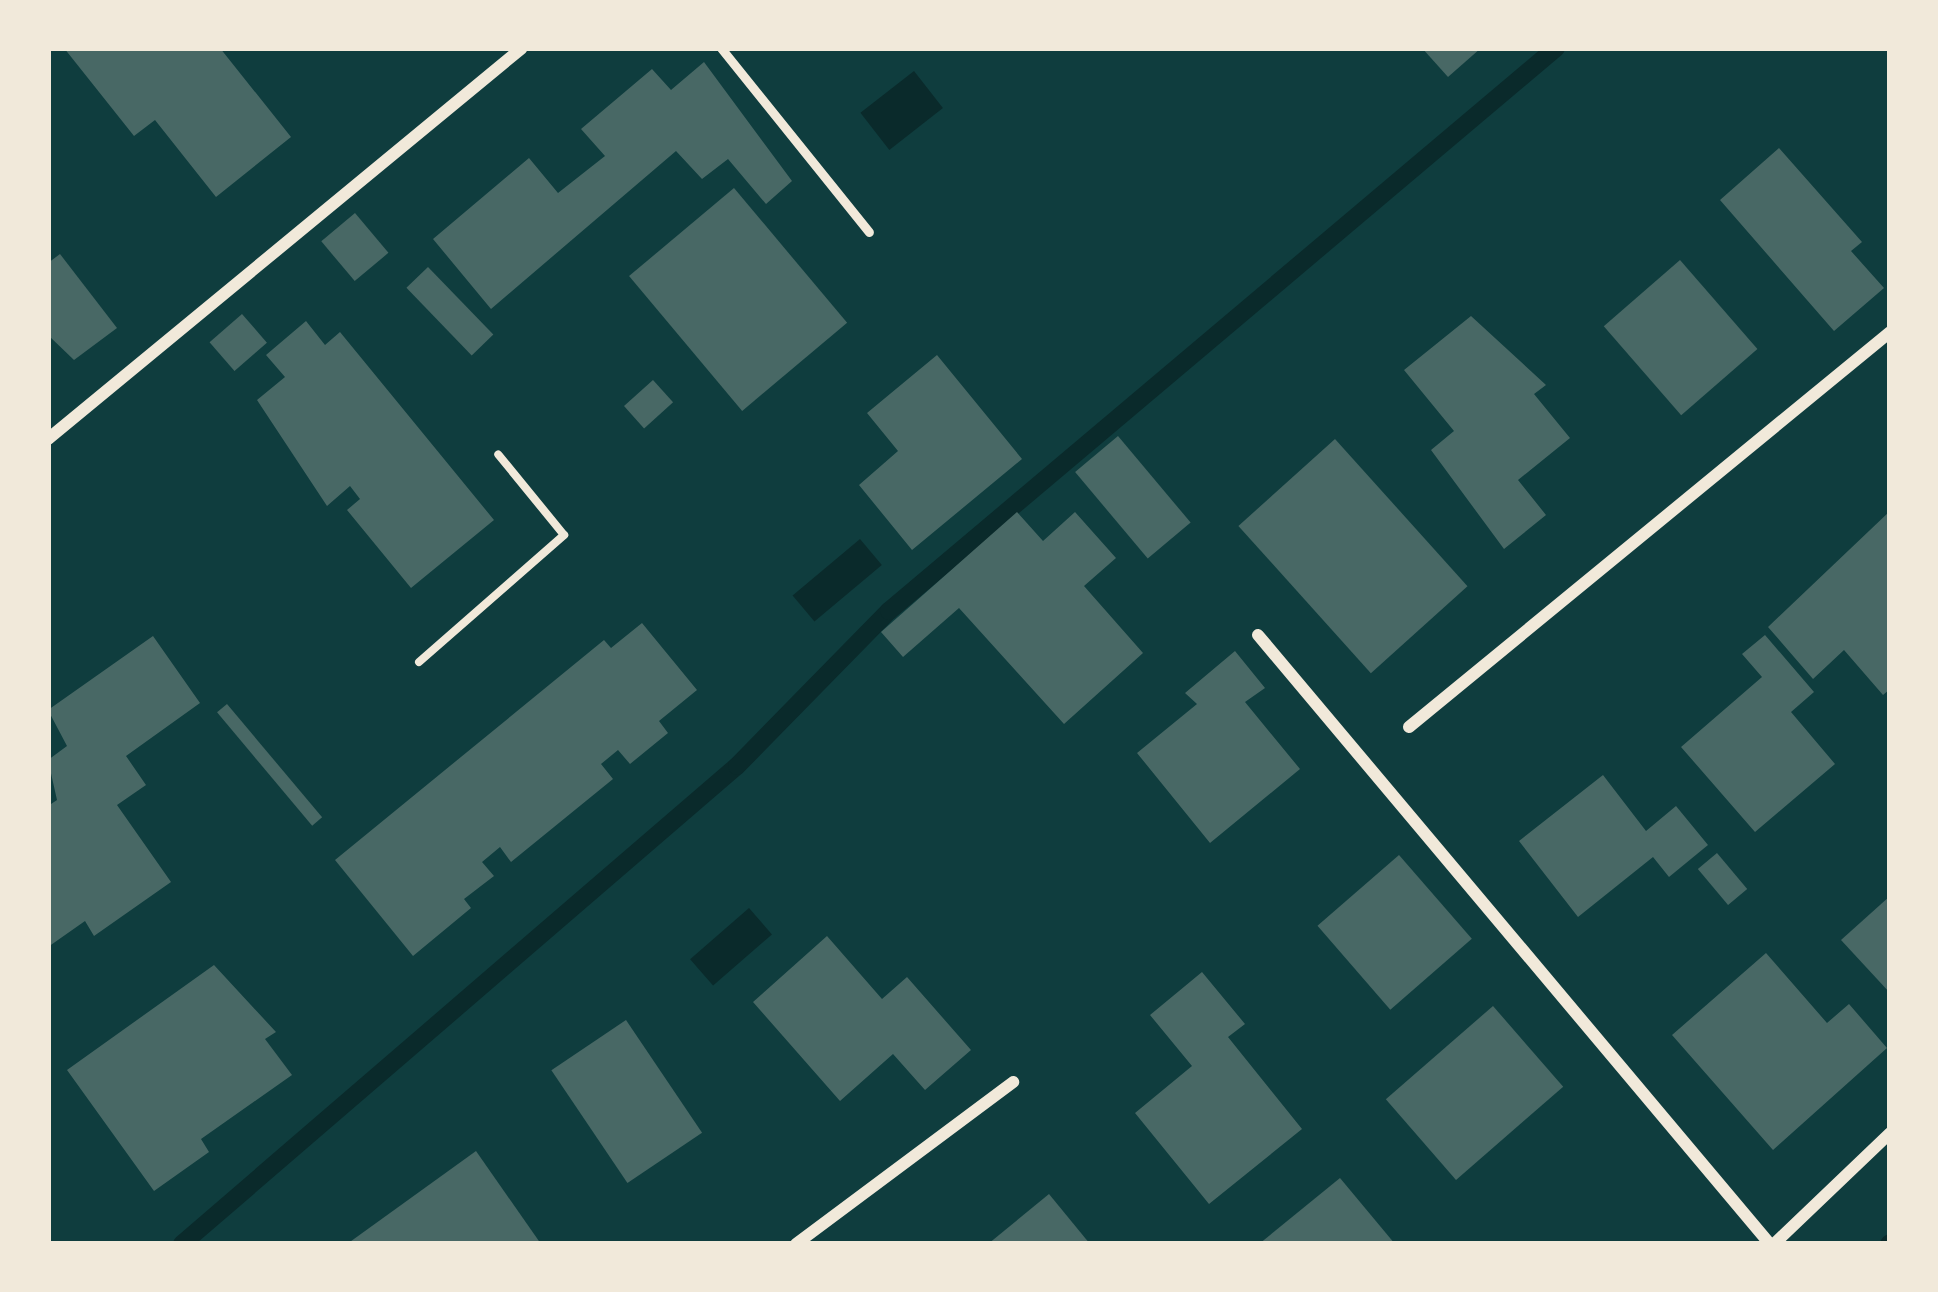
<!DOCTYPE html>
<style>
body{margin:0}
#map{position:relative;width:1938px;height:1292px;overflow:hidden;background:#0f3d3e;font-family:"Varela Round",sans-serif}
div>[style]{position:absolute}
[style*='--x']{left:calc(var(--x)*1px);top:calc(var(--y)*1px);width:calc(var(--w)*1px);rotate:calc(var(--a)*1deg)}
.water>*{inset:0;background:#0a2a2b;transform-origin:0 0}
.stream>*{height:18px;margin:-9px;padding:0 9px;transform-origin:9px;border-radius:9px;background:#0a2a2b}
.building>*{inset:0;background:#486865;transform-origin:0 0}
.path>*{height:8px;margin:-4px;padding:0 4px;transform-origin:4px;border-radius:4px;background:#f1e9da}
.service>*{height:9px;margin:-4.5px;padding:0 4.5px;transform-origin:4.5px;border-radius:4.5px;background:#f1e9da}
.minor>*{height:12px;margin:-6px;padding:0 6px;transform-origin:6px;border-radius:6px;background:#f1e9da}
span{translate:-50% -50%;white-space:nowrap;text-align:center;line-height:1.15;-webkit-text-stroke:10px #f1e9da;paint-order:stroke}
.frame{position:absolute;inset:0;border:51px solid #f1e9da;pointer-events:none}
</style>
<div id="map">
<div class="water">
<i style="left:914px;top:71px;width:47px;height:68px;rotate:52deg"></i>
<i style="left:860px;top:539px;width:34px;height:88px;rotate:50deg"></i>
<i style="left:749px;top:908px;width:35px;height:78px;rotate:49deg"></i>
</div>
<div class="stream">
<i style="--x:182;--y:1244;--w:732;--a:-40.74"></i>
<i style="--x:737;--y:766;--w:217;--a:-45.6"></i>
<i style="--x:889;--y:611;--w:873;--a:-40.17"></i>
<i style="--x:1889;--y:1244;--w:1;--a:-45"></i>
</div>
<div class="building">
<i style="clip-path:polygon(64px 48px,220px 48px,291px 137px,216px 197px,155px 120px,134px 136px)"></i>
<i style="clip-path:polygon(1422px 48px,1481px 48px,1448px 77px)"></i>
<i style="clip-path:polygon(704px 62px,792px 181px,766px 204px,728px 159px,702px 179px,676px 151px,491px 309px,433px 239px,529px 158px,558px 193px,605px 156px,581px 129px,652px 69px,671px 90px)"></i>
<i style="clip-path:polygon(1779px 148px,1862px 242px,1851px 251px,1884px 288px,1834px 331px,1720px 200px)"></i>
<i style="left:734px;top:188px;width:176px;height:137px;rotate:50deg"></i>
<i style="left:355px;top:213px;width:52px;height:44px;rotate:50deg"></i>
<i style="clip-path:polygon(60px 254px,117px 328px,74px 360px,48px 335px,48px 263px)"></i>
<i style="left:1680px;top:260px;width:118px;height:101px;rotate:49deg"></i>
<i style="left:428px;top:267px;width:94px;height:30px;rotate:46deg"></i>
<i style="left:242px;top:314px;width:38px;height:43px;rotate:49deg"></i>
<i style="clip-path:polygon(1471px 316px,1546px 385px,1534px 394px,1570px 438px,1518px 480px,1546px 515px,1504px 549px,1431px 450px,1454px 431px,1404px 370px)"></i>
<i style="clip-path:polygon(306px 321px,325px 345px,340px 332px,494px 520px,411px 588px,347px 510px,360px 499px,350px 486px,327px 506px,257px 400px,285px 377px,266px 355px)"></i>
<i style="clip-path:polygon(937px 355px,1022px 459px,912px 550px,859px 485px,898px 451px,867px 413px)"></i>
<i style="left:653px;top:380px;width:30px;height:39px;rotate:48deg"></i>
<i style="left:1118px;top:436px;width:113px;height:56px;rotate:50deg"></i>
<i style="left:1335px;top:439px;width:198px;height:130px;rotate:48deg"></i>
<i style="clip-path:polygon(1890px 511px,1890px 689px,1883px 695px,1844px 650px,1813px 679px,1768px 627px)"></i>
<i style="clip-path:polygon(1017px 512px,1043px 541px,1075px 512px,1116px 558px,1084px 586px,1143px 653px,1064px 724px,959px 608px,903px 657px,881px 632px)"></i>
<i style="clip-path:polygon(642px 623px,697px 690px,659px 721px,668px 733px,630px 764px,618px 750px,601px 764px,613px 779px,511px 862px,500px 847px,482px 862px,494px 876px,464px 899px,471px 908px,413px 956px,335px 860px,604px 640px,611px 648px)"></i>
<i style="clip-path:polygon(1765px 635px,1814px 692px,1791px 712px,1835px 764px,1755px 832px,1681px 747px,1762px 677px,1742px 654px)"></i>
<i style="clip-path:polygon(153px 636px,200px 703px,126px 756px,146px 785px,117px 805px,171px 882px,94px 936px,85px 921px,48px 947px,48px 806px,57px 800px,48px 760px,67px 746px,48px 710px)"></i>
<i style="clip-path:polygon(1235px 651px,1265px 688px,1245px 702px,1300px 769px,1210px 843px,1137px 753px,1197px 704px,1185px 693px)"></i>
<i style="left:227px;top:704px;width:148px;height:13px;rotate:50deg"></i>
<i style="clip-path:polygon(1603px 775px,1646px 831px,1676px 806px,1708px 845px,1669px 877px,1653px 857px,1578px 917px,1519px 841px)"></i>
<i style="left:1717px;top:853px;width:47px;height:25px;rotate:50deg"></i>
<i style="left:1399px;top:855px;width:111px;height:108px;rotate:49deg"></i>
<i style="clip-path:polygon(1890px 896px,1890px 993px,1841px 940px)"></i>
<i style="clip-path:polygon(827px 936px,882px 999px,907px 977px,971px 1050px,925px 1090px,893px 1054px,840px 1101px,753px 1002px)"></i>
<i style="clip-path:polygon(1766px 953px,1827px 1023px,1849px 1004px,1887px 1048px,1773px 1150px,1672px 1035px)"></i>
<i style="clip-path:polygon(214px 965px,276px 1032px,265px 1039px,292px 1075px,201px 1139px,209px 1152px,154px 1191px,67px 1070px)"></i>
<i style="clip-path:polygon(1202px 972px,1245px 1024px,1228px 1037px,1302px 1129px,1209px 1204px,1135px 1113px,1192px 1066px,1150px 1015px)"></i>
<i style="left:1493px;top:1006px;width:107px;height:142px;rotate:49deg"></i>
<i style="left:626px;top:1020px;width:136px;height:90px;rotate:56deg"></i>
<i style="clip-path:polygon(476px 1151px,541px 1244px,347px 1244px)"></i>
<i style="clip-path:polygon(1340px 1178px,1395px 1244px,1259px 1244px)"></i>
<i style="clip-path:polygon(1049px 1194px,1090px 1244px,988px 1244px)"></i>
</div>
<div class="path">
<i style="--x:419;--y:662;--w:193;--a:-41.2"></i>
<i style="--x:564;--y:535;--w:104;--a:-129.2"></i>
</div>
<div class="service">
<i style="--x:721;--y:48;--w:236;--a:51.2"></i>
</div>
<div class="minor">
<i style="--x:48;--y:439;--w:614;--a:-39.52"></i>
<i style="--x:1258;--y:635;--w:796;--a:49.95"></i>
<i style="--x:1409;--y:727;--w:622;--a:-39.39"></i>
<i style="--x:796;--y:1244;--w:271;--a:-36.7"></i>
<i style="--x:1774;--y:1244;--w:161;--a:-43.7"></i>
</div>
<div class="frame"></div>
</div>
